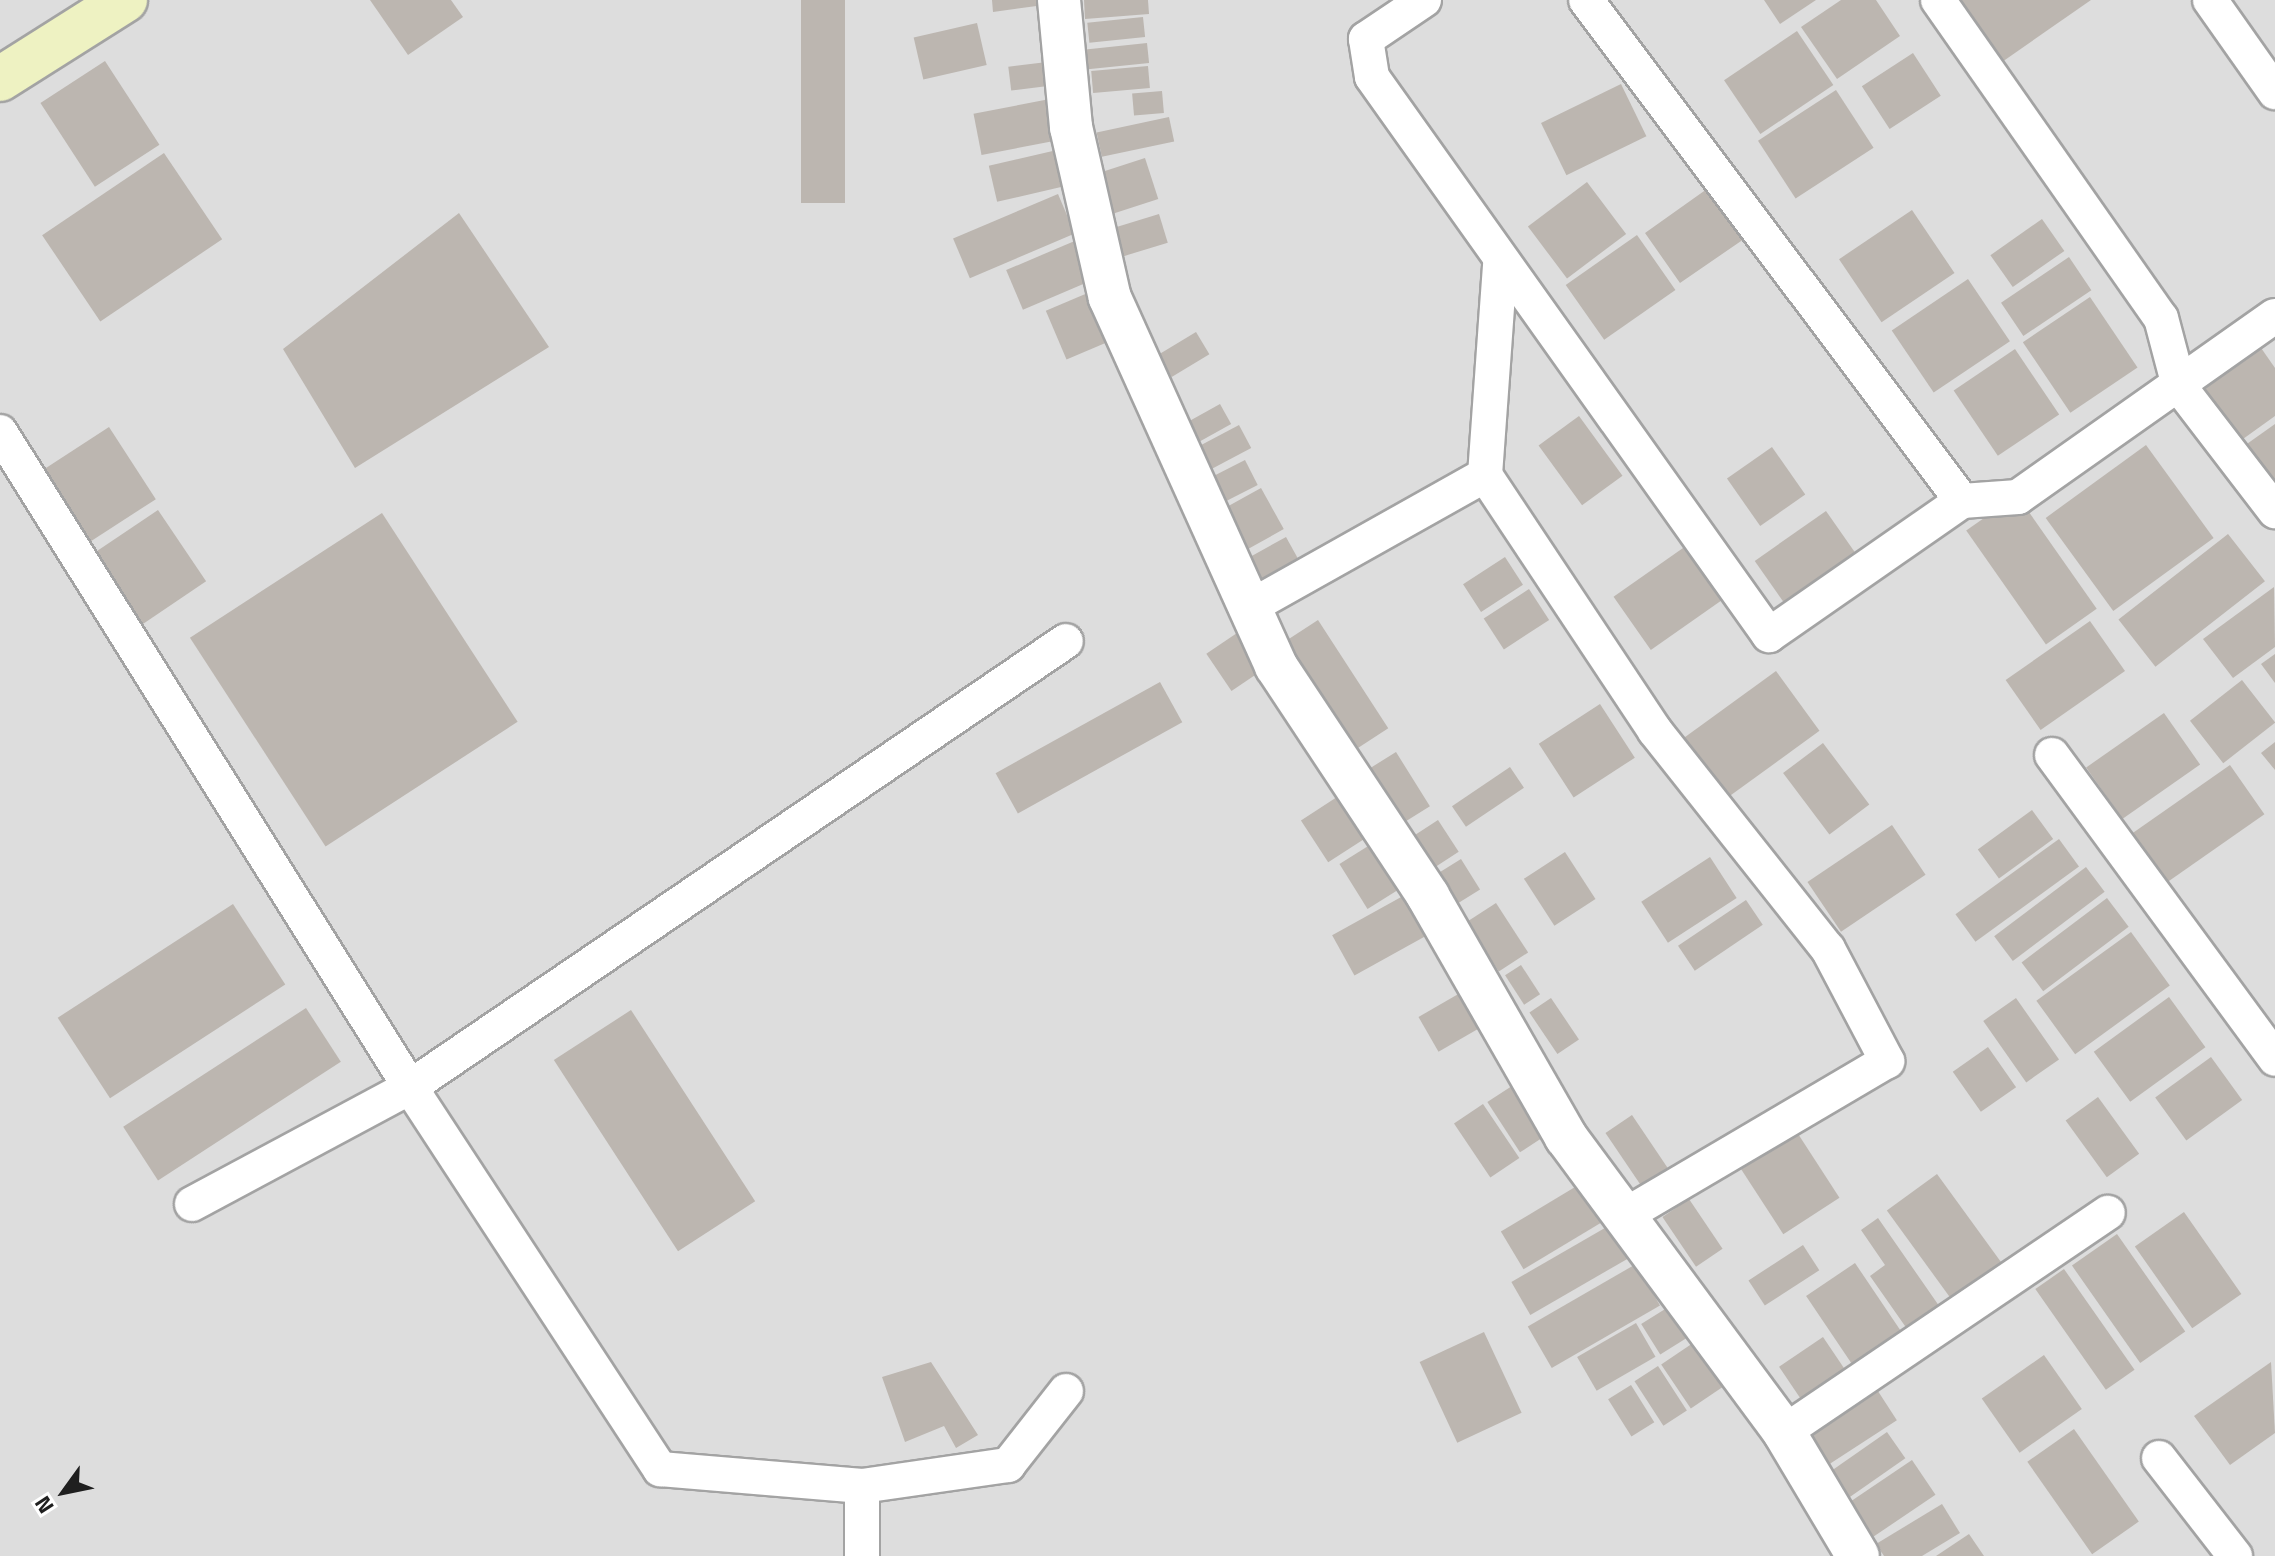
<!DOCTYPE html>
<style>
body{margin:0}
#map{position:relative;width:2275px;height:1556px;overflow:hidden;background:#efede7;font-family:"Titillium Web",sans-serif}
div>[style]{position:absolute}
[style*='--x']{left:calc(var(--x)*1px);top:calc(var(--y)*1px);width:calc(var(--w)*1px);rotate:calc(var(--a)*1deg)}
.residential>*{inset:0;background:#ddd;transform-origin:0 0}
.building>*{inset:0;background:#bcb6b0;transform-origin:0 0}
.roads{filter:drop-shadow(2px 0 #a3a3a3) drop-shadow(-2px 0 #a3a3a3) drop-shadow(0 2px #a3a3a3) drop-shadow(0 -2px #a3a3a3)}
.minor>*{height:34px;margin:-17px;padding:0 17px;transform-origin:17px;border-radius:17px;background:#fff}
.tertiary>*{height:42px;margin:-21px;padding:0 21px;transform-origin:21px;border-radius:21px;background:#fff}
.secondary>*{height:44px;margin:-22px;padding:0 22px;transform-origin:22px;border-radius:22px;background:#eef2c2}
span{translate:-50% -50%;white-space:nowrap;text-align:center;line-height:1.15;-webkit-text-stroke:6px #fff;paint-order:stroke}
.north{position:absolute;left:24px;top:1452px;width:80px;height:80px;-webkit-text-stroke:6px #fff;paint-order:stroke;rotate:237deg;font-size:22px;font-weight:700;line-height:32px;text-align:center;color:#1f1f1f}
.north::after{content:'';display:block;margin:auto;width:28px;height:36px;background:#1f1f1f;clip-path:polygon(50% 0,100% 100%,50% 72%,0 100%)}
</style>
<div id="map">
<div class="residential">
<i style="left:0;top:0;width:2275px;height:1556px"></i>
</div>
<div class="building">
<i style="clip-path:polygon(370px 0,451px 0,463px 17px,408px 55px)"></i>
<i style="left:801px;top:0;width:44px;height:203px"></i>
<i style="clip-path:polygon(992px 0,1043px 0,1044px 5px,993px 12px)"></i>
<i style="clip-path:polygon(1084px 0,1148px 0,1149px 14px,1085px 19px)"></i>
<i style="clip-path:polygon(1764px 0,1816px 0,1780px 24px)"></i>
<i style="clip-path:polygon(1841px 0,1876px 0,1900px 36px,1837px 79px,1801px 27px)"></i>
<i style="clip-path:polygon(1959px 0,2091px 0,2002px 62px)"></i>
<i style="left:1143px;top:17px;width:20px;height:56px;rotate:84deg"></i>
<i style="left:977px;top:23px;width:43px;height:65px;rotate:77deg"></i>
<i style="left:1797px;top:31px;width:65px;height:88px;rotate:56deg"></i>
<i style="left:1147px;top:43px;width:20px;height:64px;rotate:84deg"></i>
<i style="left:1913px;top:53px;width:51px;height:61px;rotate:57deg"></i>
<i style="left:105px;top:61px;width:100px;height:77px;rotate:57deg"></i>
<i style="left:1047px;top:62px;width:24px;height:39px;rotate:83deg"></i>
<i style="left:1148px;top:66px;width:22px;height:57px;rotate:85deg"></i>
<i style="left:1621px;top:84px;width:58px;height:89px;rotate:64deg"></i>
<i style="left:1836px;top:90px;width:69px;height:93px;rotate:57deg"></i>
<i style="left:1162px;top:91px;width:22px;height:30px;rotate:85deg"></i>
<i style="left:1055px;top:98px;width:42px;height:83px;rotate:79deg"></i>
<i style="left:1169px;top:117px;width:25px;height:74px;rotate:78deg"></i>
<i style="left:1057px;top:150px;width:37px;height:70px;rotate:77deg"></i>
<i style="left:164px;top:153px;width:104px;height:147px;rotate:56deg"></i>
<i style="left:1145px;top:158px;width:43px;height:47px;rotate:72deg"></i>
<i style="clip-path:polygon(1721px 179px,1730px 218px,1744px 239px,1680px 283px,1645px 233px)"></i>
<i style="left:1587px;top:182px;width:65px;height:74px;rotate:53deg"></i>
<i style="left:1058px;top:194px;width:43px;height:114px;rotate:67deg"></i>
<i style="left:1912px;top:210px;width:76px;height:88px;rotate:56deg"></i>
<i style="clip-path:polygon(459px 213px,549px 347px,355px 468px,283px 349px)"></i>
<i style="left:1159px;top:214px;width:30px;height:46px;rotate:73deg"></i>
<i style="left:2042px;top:219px;width:39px;height:63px;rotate:55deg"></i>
<i style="left:1637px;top:235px;width:67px;height:87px;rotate:55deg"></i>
<i style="left:1077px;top:240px;width:43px;height:77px;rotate:67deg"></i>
<i style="left:2069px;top:257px;width:40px;height:82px;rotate:56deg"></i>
<i style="left:1968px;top:279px;width:75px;height:92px;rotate:56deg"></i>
<i style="left:1090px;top:292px;width:53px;height:48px;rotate:67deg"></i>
<i style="left:2090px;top:297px;width:85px;height:81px;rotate:56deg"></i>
<i style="left:1196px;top:332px;width:26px;height:44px;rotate:59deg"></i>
<i style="clip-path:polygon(2259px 345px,2275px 368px,2275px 416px,2236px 444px,2196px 391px)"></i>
<i style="left:2015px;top:349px;width:79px;height:74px;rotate:56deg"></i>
<i style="left:1220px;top:404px;width:23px;height:37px;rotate:61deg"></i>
<i style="left:1579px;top:416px;width:74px;height:50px;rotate:54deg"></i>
<i style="clip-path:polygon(2275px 424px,2275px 489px,2244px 446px)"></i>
<i style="left:1239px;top:425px;width:26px;height:46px;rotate:62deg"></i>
<i style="left:109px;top:427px;width:86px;height:77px;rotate:57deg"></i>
<i style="left:2146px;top:445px;width:115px;height:124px;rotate:54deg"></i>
<i style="left:1772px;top:447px;width:58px;height:55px;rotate:55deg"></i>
<i style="left:1245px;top:460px;width:28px;height:43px;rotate:63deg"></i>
<i style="left:1261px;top:488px;width:47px;height:45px;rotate:61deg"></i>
<i style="left:2017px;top:495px;width:139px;height:62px;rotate:55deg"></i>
<i style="left:158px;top:510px;width:86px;height:78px;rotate:56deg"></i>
<i style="left:1826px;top:511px;width:61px;height:87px;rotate:55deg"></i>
<i style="left:382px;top:513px;width:249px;height:229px;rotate:57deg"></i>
<i style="left:2228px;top:534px;width:60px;height:139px;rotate:52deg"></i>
<i style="left:1286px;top:537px;width:38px;height:51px;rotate:61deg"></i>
<i style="left:1693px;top:541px;width:65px;height:97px;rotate:55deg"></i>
<i style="left:1505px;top:557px;width:33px;height:50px;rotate:57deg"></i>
<i style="clip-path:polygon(2274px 587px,2275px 647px,2233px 678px,2203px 639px)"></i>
<i style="left:1529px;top:589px;width:37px;height:54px;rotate:57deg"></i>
<i style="left:1318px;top:620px;width:129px;height:38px;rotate:57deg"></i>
<i style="left:2090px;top:621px;width:61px;height:103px;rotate:55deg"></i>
<i style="left:1237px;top:633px;width:45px;height:37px;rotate:56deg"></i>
<i style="clip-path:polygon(2275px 654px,2275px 683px,2261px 664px)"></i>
<i style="left:1776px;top:671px;width:74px;height:114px;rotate:54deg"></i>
<i style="left:2242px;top:680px;width:54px;height:66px;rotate:52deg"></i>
<i style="left:1160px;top:682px;width:46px;height:188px;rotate:61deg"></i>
<i style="left:1600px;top:704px;width:64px;height:73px;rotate:57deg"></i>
<i style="left:2164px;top:713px;width:63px;height:95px;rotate:55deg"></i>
<i style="clip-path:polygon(2275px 742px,2275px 770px,2261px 753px)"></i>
<i style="left:1823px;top:743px;width:77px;height:50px;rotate:53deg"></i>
<i style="left:1396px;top:752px;width:64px;height:34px;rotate:58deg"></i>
<i style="left:2230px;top:765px;width:60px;height:120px;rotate:55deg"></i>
<i style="left:1510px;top:767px;width:25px;height:70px;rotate:56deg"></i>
<i style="left:1337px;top:797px;width:50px;height:43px;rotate:57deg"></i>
<i style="left:2032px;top:810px;width:36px;height:67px;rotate:54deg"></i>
<i style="left:1438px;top:820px;width:38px;height:38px;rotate:57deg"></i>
<i style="left:1892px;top:825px;width:60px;height:102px;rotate:56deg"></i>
<i style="left:1381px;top:838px;width:53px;height:49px;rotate:58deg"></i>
<i style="left:2059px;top:839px;width:34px;height:128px;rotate:54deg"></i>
<i style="left:1565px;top:852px;width:56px;height:49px;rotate:57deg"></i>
<i style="left:1710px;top:857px;width:49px;height:82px;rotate:57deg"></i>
<i style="left:1461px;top:859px;width:36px;height:27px;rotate:58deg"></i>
<i style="left:2086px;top:867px;width:31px;height:115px;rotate:53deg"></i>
<i style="left:1403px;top:896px;width:46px;height:81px;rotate:61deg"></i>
<i style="left:2107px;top:898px;width:36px;height:107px;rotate:53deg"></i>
<i style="left:1746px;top:900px;width:30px;height:82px;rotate:56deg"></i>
<i style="left:1496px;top:903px;width:59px;height:35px;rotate:57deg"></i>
<i style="left:233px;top:904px;width:96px;height:209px;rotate:57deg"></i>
<i style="left:2131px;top:932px;width:66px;height:117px;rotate:54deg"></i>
<i style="left:1521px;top:965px;width:35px;height:19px;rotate:57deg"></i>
<i style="left:1467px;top:989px;width:40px;height:56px;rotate:60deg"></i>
<i style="left:2169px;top:997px;width:62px;height:93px;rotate:54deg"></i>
<i style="left:1551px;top:998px;width:50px;height:26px;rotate:56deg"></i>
<i style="left:2016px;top:998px;width:75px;height:40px;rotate:55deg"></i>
<i style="left:306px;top:1008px;width:64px;height:218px;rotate:57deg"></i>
<i style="left:631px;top:1010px;width:228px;height:92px;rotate:57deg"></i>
<i style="left:1988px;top:1047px;width:49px;height:43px;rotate:55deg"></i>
<i style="left:2211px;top:1057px;width:53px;height:69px;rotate:54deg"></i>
<i style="left:1515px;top:1084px;width:60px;height:33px;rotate:57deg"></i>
<i style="left:2098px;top:1097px;width:70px;height:40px;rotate:54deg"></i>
<i style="left:1483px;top:1104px;width:65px;height:35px;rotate:56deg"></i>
<i style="left:1632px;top:1115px;width:66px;height:32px;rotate:56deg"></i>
<i style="left:1791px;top:1123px;width:89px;height:67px;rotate:57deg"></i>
<i style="left:1937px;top:1174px;width:111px;height:62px;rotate:54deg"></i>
<i style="left:1590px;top:1178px;width:44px;height:104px;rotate:59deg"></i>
<i style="left:1689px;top:1199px;width:60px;height:32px;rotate:56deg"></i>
<i style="left:2184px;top:1212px;width:100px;height:60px;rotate:55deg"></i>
<i style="clip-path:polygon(1878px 1218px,1944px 1313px,1912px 1336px,1870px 1276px,1885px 1265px,1861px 1230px)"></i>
<i style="left:1617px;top:1221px;width:38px;height:122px;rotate:60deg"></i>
<i style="left:2117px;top:1234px;width:119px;height:55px;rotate:55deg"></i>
<i style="left:1803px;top:1245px;width:30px;height:65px;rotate:57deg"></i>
<i style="left:1855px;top:1263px;width:82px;height:59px;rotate:56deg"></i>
<i style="left:1636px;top:1264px;width:48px;height:125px;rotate:60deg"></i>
<i style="left:2064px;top:1269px;width:123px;height:35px;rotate:55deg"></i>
<i style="left:1670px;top:1306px;width:36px;height:34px;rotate:58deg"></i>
<i style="left:1636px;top:1323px;width:39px;height:68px;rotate:60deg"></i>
<i style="left:1484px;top:1332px;width:89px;height:71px;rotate:65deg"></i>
<i style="left:1823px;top:1337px;width:48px;height:53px;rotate:56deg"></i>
<i style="left:1696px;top:1341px;width:53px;height:42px;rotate:56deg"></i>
<i style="left:2044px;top:1355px;width:66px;height:76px;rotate:55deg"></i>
<i style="clip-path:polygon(931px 1362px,978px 1435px,956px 1448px,944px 1426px,905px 1442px,882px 1377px)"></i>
<i style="clip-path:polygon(2271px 1362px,2275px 1433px,2230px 1465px,2194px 1416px)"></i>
<i style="left:1658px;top:1366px;width:53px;height:28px;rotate:57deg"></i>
<i style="left:1631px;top:1385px;width:44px;height:27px;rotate:58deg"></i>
<i style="left:1874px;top:1385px;width:42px;height:89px;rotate:57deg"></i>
<i style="left:2074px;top:1429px;width:113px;height:57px;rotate:55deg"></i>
<i style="left:1887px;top:1432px;width:32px;height:73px;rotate:55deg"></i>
<i style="left:1912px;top:1460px;width:42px;height:75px;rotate:56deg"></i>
<i style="clip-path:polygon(1942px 1504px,1960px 1533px,1922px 1556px,1884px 1556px,1876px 1544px)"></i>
<i style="clip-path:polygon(1969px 1534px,1984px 1556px,1936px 1556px)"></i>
</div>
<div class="roads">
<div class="minor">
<i style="--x:1424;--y:0;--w:70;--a:146.1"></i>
<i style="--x:1366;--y:39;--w:38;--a:81"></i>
<i style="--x:1372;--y:77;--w:685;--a:54.57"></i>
<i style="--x:1769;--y:635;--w:235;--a:-34.8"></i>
<i style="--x:1962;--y:501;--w:626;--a:-126.89"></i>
<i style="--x:1938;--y:0;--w:388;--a:55"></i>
<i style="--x:2161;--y:318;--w:70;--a:75.2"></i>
<i style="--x:2179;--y:386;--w:158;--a:52.5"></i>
<i style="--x:2210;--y:0;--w:113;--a:54.8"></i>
<i style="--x:0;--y:432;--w:773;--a:57.96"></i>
<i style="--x:410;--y:1087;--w:457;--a:56.8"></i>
<i style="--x:660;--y:1469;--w:203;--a:4.8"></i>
<i style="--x:862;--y:1486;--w:148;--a:-8.2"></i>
<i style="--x:1008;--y:1465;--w:94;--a:-51.9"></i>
<i style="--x:1485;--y:475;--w:212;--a:-85.9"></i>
<i style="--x:1962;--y:501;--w:56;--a:-4.1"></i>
<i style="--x:2018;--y:497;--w:314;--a:-35.2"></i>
<i style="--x:1248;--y:608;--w:272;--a:-29.3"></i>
<i style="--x:1485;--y:475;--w:307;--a:56.4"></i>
<i style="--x:1655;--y:731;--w:278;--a:51.6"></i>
<i style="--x:1828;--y:949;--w:127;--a:62.2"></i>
<i style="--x:1887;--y:1061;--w:305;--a:149.5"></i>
<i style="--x:2052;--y:755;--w:377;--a:53.7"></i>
<i style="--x:192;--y:1204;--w:247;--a:-28.2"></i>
<i style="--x:410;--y:1087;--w:793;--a:-34.21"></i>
<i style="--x:1784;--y:1432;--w:391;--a:-34.1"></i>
<i style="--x:2159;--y:1458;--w:124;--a:52.2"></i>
<i style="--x:862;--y:1556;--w:70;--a:-90"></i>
</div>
<div class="tertiary">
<i style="--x:1059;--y:0;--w:128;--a:84.6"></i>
<i style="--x:1071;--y:127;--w:175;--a:77.2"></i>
<i style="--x:1110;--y:298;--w:404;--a:65.7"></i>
<i style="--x:1276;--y:666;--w:276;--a:56.5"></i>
<i style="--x:1428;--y:896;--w:278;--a:60.2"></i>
<i style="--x:1566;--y:1137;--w:367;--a:53.5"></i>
<i style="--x:1784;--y:1432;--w:144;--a:59.2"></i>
</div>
<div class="secondary">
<i style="--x:0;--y:79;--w:148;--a:-32.3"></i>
</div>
</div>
<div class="north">N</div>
</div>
